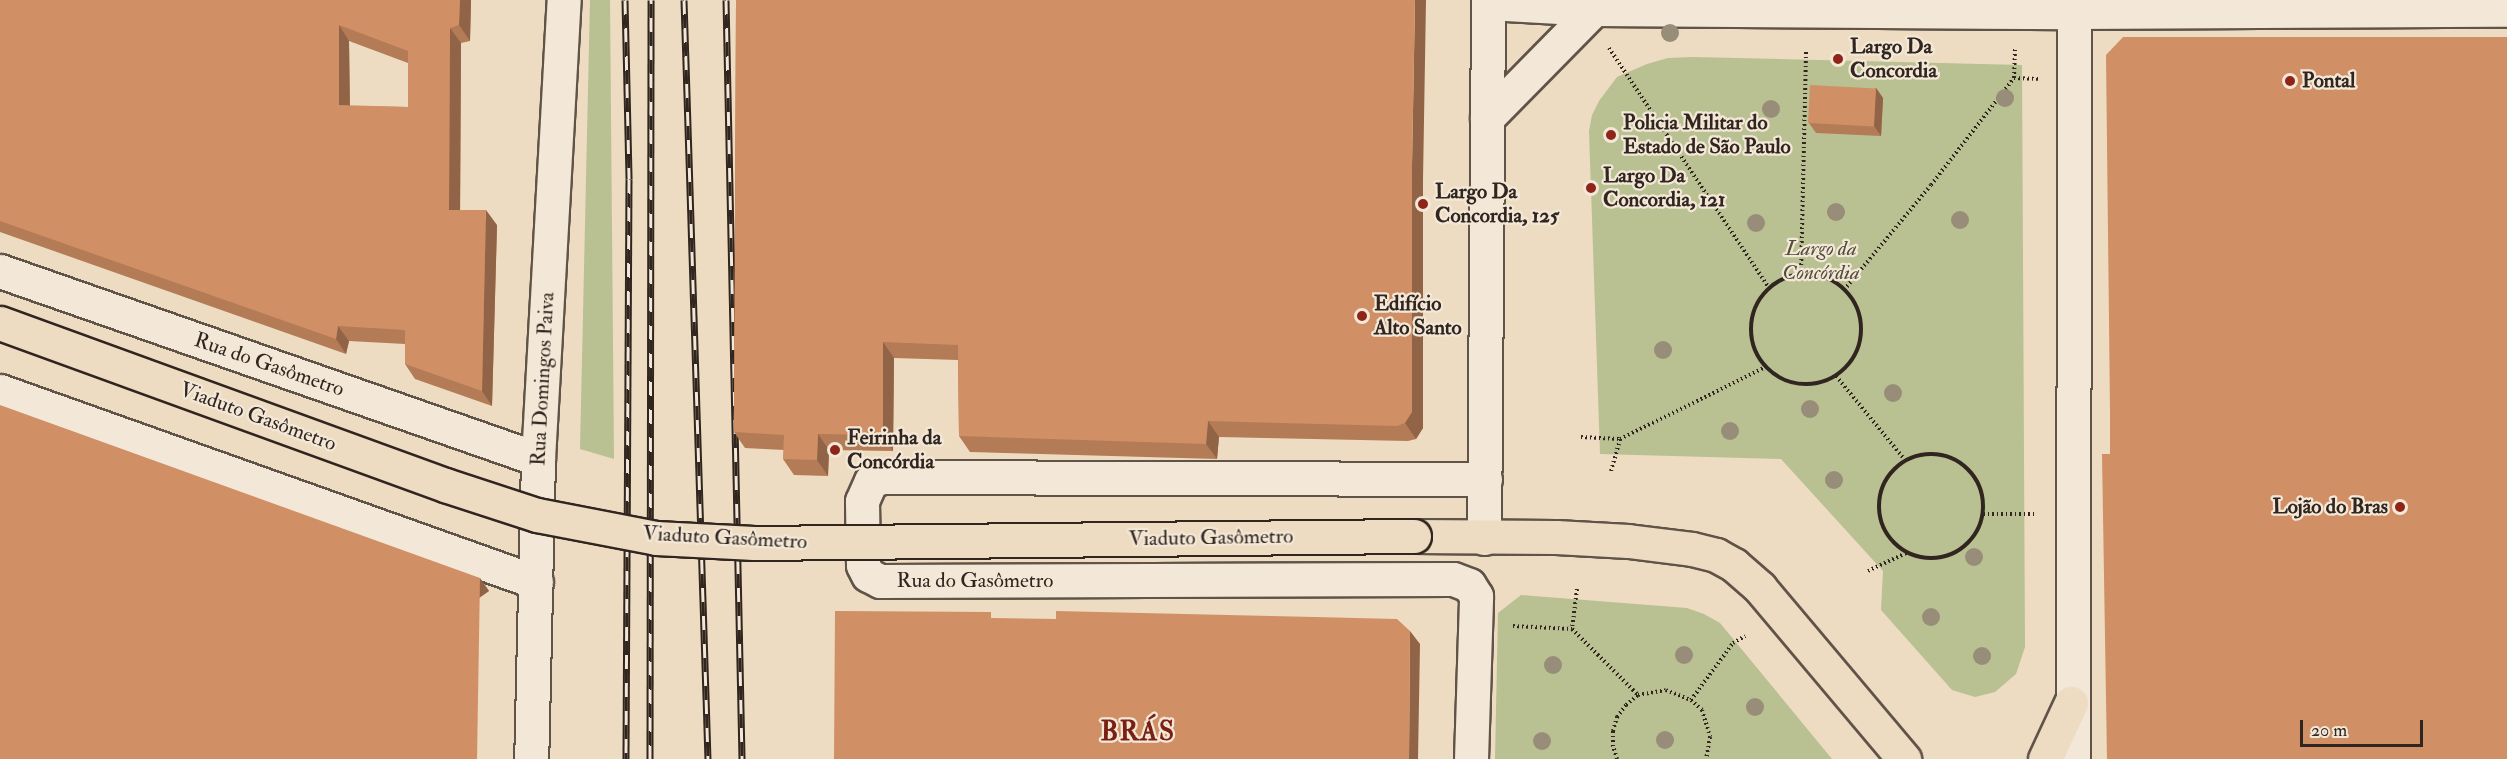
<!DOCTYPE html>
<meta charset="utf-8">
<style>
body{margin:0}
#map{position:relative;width:2507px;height:759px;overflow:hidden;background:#eddcc1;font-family:"IM FELL Double Pica",serif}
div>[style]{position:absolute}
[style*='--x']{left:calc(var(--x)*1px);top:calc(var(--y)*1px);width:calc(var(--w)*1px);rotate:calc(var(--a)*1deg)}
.green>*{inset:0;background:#b9c092}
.path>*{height:4px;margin-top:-2px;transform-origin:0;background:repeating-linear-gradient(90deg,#31251f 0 1.5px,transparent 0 4.5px)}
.path>.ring{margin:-2px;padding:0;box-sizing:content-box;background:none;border:4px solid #31251f;border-radius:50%}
.roads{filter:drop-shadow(2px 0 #605348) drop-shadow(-2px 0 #605348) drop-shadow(0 2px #605348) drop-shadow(0 -2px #605348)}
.minor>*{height:33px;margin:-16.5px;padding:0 16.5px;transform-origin:16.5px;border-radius:16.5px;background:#f3e8d7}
.tertiary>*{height:33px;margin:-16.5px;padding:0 16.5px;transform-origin:16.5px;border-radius:16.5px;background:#f3e8d7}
.secondary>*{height:33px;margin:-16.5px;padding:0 16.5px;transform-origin:16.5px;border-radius:16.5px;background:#f3e8d7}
.primary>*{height:33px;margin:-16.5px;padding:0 16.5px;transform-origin:16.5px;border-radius:16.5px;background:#eddcc1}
.rail>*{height:7px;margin-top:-3.5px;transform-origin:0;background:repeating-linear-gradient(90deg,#f3e8d7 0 14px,#31251f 0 28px);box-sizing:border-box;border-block:2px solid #31251f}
.bridges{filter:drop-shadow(2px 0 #31251f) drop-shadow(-2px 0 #31251f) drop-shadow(0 2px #31251f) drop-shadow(0 -2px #31251f)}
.primary-bridge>*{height:33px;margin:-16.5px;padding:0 16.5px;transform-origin:16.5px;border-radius:16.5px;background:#eddcc1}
.trees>*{width:18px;height:18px;margin:-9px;border-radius:50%;background:#988d78}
.wall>*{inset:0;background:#b47b57}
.shaded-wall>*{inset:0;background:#926447;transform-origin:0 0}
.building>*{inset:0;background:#d18f65;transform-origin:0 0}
.dots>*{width:16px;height:16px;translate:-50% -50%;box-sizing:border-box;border:3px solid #f3e8d7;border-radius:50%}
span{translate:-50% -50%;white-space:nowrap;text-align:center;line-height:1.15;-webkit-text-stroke:4.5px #f3e8d7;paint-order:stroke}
.poi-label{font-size:21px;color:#31251f;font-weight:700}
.left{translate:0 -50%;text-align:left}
.right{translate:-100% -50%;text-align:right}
.park-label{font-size:21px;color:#534c3c;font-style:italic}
.street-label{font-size:21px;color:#31251f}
.district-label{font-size:27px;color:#7a1f14;font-weight:700;letter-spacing:1.5px}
.scale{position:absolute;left:2300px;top:720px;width:123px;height:27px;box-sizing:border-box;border:3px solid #31251f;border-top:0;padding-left:8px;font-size:18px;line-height:21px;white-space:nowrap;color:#31251f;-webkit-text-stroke:4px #f3e8d7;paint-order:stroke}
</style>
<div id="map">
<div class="green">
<i style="clip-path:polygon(590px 0,610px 0,614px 459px,580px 449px)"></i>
<i style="clip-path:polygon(1693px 57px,2022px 65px,2025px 647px,2016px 674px,1995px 692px,1975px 697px,1952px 690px,1881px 610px,1883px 571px,1781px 459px,1600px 454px,1589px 131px,1592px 115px,1599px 101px,1617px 77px,1647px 64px,1668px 58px)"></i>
<i style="clip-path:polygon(1521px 595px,1687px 608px,1704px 614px,1720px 623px,1832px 759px,1495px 759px,1498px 613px)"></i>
</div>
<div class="path">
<i style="--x:1609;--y:48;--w:288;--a:56.3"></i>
<i style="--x:2014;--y:78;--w:24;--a:2"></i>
<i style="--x:1801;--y:274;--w:225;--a:-88.7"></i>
<i class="ring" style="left:1751px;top:274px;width:106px;height:106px"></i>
<i style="--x:1844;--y:290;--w:136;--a:-50.4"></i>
<i style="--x:1931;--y:185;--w:135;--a:-52.2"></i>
<i style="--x:2014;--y:78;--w:30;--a:-88"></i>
<i style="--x:1836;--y:376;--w:109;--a:50.6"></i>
<i style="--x:1581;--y:437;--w:39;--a:3"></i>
<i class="ring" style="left:1879px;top:454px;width:100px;height:100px"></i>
<i style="--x:1611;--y:471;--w:33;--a:-74"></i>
<i style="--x:1620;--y:439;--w:163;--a:-26.3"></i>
<i style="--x:1983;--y:514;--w:54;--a:0"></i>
<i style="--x:1868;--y:571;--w:44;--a:-25.4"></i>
<i style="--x:1577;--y:589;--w:40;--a:97.1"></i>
<i style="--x:1572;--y:629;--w:93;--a:45"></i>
<i style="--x:1513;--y:626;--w:59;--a:2.9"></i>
<i style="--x:1691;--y:700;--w:71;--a:-53.6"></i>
<i style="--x:1733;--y:643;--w:14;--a:-30"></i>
<i style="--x:1617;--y:759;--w:14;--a:-107"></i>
<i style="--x:1613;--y:746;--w:15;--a:-90"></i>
<i style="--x:1613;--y:731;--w:15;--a:-74"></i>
<i style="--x:1617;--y:717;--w:15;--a:-53"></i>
<i style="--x:1626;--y:705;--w:16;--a:-40"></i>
<i style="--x:1638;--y:695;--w:28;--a:-10"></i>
<i style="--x:1666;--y:690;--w:27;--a:22"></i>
<i style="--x:1691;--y:700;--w:15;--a:42"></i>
<i style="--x:1702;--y:710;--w:28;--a:73"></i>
<i style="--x:1710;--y:737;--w:22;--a:100"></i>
</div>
<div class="roads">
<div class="minor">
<i style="--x:1488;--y:3;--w:106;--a:3.2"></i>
<i style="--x:1594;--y:9;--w:480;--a:0.4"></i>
<i style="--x:2074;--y:12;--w:433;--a:-0.3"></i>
<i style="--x:1487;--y:118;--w:153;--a:-45.5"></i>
<i style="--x:0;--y:391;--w:569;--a:19.61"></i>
<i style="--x:538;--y:459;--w:460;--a:-86.8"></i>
<i style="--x:1471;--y:759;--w:163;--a:-88.2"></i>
<i style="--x:1476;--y:596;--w:13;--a:-122"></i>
<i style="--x:1469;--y:585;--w:17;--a:-159"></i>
<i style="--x:1453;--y:579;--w:573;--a:179.8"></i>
<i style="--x:880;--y:581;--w:13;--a:-153"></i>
<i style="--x:868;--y:575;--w:11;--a:-117"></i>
<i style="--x:863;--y:565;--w:64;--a:-90.9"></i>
<i style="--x:862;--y:501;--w:22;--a:-66"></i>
<i style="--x:871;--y:481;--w:12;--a:-20"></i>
<i style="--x:882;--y:477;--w:603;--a:0.19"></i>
</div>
<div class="tertiary">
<i style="--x:0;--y:271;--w:570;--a:19.26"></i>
<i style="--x:538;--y:459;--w:300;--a:91.3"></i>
<i style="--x:2073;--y:759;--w:759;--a:-89.92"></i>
</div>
<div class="secondary">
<i style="--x:1484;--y:538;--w:538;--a:-89.57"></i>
</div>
<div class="primary">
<i style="--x:1414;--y:536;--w:142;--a:0.4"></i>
<i style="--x:1556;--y:537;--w:72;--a:3.2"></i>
<i style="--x:1628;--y:541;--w:64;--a:7.1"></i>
<i style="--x:1692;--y:549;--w:25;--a:14"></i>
<i style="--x:1716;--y:555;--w:21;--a:29"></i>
<i style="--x:1734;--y:565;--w:35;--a:41"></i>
<i style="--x:1760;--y:588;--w:224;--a:49.9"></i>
<i style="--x:2045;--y:759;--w:62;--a:-65.1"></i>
</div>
</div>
<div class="rail">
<i style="--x:625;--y:0;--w:179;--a:88.7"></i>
<i style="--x:629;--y:179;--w:580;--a:90.3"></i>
<i style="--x:684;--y:0;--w:759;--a:88.19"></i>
<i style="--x:726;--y:0;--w:759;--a:88.79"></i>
<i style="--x:650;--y:759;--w:759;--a:-89.92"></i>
</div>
<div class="bridges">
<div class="primary-bridge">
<i style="--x:0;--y:323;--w:474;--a:20"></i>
<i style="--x:445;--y:485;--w:97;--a:18.1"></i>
<i style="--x:537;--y:515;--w:121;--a:10.9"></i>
<i style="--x:656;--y:538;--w:98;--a:2.9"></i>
<i style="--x:754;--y:543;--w:660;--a:-0.61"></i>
</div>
</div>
<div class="trees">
<i style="left:1670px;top:33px"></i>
<i style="left:2005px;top:98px"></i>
<i style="left:1771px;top:109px"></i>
<i style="left:1836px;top:212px"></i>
<i style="left:1960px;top:220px"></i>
<i style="left:1756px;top:223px"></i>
<i style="left:1663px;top:350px"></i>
<i style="left:1893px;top:393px"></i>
<i style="left:1810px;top:409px"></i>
<i style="left:1730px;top:431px"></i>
<i style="left:1834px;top:480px"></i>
<i style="left:1974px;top:557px"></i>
<i style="left:1931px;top:617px"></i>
<i style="left:1684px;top:655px"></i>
<i style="left:1982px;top:656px"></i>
<i style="left:1553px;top:665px"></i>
<i style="left:1755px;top:707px"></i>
<i style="left:1665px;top:740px"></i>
<i style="left:1542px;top:741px"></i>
</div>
<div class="wall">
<i style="clip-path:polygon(evenodd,0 0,471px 0,470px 41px,461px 43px,460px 210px,497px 225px,492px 406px,415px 379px,405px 364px,405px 344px,349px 341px,346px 354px,0 232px,0 0,349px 41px,408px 63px,408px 107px,350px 106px,349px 41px)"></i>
<i style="clip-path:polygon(736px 0,1423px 180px,1423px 428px,1416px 439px,1408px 441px,1219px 437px,1217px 459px,970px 452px,959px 436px,958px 360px,894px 358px,893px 451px,829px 450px,828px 476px,794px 475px,783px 459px,784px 450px,745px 448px,734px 432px)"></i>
<i style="clip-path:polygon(1876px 88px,1883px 98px,1881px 136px,1816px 133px,1809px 123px)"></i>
</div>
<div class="shaded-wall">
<i style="clip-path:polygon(460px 0,471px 0,470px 41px,459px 25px)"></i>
<i style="clip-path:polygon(1415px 0,1426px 0,1423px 180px,1423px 428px,1416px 439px,1405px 423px,1412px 165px)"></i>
<i style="clip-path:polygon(339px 25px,349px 41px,350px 121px,339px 105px)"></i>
<i style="clip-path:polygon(450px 28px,461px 43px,460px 225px,449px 210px)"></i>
<i style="clip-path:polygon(1876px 88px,1883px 98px,1881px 136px,1874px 126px)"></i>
<i style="clip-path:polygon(486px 210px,497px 225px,492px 406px,482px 391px)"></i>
<i style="clip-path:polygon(338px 326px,349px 341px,346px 354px,336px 339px)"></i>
<i style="clip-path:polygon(883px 342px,894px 358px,893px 451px,883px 435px)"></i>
<i style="clip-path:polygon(1208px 421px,1219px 437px,1217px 459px,1206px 444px)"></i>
<i style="clip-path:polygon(818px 434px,829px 450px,828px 476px,817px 460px)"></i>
<i style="left:480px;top:578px;width:16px;height:181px;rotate:55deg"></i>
<i style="clip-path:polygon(1410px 631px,1420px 644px,1418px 759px,1409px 759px)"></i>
</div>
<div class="building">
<i style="clip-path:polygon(evenodd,0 0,460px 0,459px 25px,450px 28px,449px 210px,486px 210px,482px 391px,405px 364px,405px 330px,338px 326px,336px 339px,0 221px,0 0,339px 25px,408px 51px,408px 107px,339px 105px,339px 25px)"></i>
<i style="clip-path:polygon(736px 0,1415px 0,1412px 165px,1412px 412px,1405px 423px,1397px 426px,1208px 421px,1206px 444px,959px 436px,958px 345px,883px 342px,883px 435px,818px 434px,817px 460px,783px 459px,784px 435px,734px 432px)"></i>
<i style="clip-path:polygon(2123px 37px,2507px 37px,2507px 759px,2107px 759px,2102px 454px,2110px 454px,2110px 411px,2106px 55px)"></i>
<i style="left:1810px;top:85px;width:66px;height:38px;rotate:3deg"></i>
<i style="clip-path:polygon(0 405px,480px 578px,477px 759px,0 759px)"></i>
<i style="clip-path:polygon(835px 611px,991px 612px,991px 618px,1056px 619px,1056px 611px,1397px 619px,1410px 631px,1409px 759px,834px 759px)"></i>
</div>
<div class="dots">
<i style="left:1838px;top:59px;background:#8f2418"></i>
<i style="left:2290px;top:81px;background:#8f2418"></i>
<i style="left:1611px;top:135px;background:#8f2418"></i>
<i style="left:1591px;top:188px;background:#8f2418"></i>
<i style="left:1423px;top:204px;background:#8f2418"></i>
<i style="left:1362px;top:316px;background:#8f2418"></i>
<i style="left:835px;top:450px;background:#8f2418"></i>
<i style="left:2400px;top:507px;background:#8f2418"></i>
</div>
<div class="poi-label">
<span class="left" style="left:1850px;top:59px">Largo Da<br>Concordia</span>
<span class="left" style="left:2302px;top:81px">Pontal</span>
<span class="left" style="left:1623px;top:135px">Policia Militar do<br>Estado de São Paulo</span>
<span class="left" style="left:1603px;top:188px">Largo Da<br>Concordia, 121</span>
<span class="left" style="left:1435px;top:204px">Largo Da<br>Concordia, 125</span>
<span class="left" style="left:1374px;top:316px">Edifício<br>Alto Santo</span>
<span class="left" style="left:847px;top:450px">Feirinha da<br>Concórdia</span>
<span class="right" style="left:2388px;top:507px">Lojão do Bras</span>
</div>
<div class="park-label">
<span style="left:1821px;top:261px">Largo da<br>Concórdia</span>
</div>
<div class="street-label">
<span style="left:269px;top:365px;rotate:19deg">Rua do Gasômetro</span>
<span style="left:543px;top:379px;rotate:-87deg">Rua Domingos Paiva</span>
<span style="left:258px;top:417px;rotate:20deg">Viaduto Gasômetro</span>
<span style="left:725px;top:538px;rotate:3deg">Viaduto Gasômetro</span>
<span style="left:1211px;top:538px;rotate:-1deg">Viaduto Gasômetro</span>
<span style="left:975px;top:581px">Rua do Gasômetro</span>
</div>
<div class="district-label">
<span style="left:1138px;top:732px">BRÁS</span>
</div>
<div class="scale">20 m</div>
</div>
